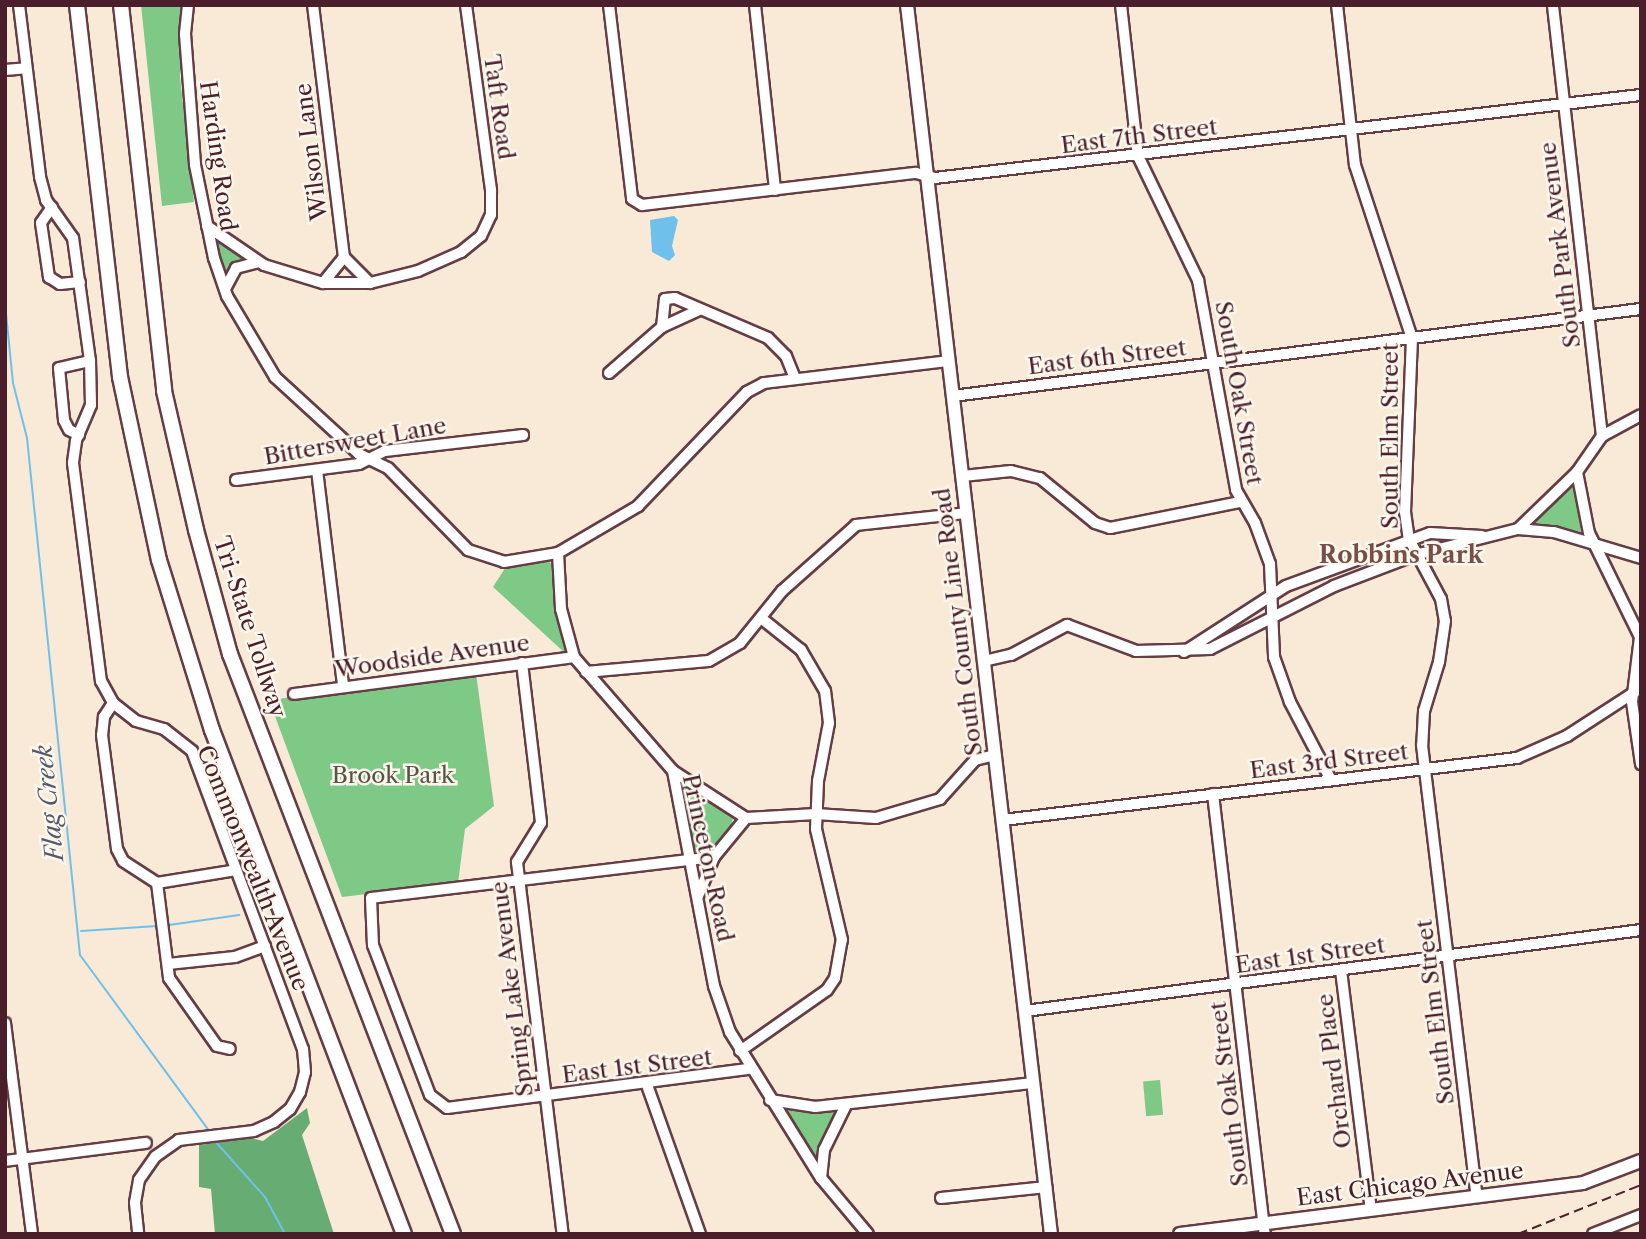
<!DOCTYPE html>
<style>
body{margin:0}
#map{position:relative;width:1646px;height:1239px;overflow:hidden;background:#f8ead6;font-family:"Libre Caslon Text",serif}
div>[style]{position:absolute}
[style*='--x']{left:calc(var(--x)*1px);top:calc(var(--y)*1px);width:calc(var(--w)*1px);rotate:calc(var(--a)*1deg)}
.green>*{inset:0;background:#7fc986;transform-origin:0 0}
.forest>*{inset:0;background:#67ad73}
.water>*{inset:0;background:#6fc0ea}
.stream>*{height:2px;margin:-1px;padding:0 1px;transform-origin:1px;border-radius:1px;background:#6fc0ea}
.roads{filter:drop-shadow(2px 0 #643d45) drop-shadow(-2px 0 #643d45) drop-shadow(0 2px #643d45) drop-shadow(0 -2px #643d45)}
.minor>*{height:10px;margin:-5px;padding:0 5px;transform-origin:5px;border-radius:5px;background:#fff}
.major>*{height:12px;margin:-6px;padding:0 6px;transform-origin:6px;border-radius:6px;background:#fff}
.highway>*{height:14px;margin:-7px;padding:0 7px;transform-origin:7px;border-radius:7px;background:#fff}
.rail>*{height:2px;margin-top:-1px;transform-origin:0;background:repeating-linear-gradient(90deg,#4a1f2b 0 10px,transparent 0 15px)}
span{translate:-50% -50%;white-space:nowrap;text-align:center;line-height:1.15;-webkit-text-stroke:5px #fbf7ec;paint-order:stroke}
.street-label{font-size:23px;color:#4a1f2b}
.park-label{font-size:23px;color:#5a5246}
.neighbourhood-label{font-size:24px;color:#774f48;font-weight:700}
.water-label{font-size:24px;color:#57576e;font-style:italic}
.frame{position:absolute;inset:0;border:7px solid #4a1f2b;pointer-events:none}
</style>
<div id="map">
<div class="green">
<i style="clip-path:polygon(141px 5px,182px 5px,180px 77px,194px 202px,162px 206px)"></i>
<i style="clip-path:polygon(214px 237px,244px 259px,226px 273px,220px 264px)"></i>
<i style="clip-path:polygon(1570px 485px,1575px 489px,1581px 532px,1533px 523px)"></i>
<i style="clip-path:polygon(546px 559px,555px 567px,563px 624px,559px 625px,569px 649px,565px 653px,493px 587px,507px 565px)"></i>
<i style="clip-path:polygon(476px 673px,494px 806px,465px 829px,458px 883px,342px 897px,269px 700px)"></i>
<i style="clip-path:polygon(680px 784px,733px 818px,731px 827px,711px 853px,694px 852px)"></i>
<i style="left:1160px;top:1080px;width:35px;height:17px;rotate:85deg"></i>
<i style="clip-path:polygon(784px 1109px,837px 1111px,816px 1160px,782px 1111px)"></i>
</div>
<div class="forest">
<i style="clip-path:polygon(307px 1108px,310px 1123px,302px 1135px,334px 1234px,215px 1234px,211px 1189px,199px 1187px,199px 1145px,251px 1138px,263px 1141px)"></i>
</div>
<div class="water">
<i style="clip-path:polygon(674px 216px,678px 220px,672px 246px,675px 255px,669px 261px,652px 252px,650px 220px)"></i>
</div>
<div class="stream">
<i style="--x:5;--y:303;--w:80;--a:84.3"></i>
<i style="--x:13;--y:383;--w:57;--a:75.7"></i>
<i style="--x:27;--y:438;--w:520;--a:84.15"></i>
<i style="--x:80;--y:955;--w:220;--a:53.7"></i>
<i style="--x:169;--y:925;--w:71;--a:-8.1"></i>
<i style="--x:81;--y:931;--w:76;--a:-3.8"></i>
<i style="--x:214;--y:1140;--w:76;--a:48.2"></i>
<i style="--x:265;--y:1197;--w:42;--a:61.6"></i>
</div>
<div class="roads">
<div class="minor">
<i style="--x:19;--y:5;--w:173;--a:83"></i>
<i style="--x:40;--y:177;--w:24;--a:75"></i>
<i style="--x:46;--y:200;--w:47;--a:54.6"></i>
<i style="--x:73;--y:238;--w:124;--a:82.1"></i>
<i style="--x:90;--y:361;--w:44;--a:88.7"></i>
<i style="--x:91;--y:405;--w:39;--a:113"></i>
<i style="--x:76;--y:441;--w:22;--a:98"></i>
<i style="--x:73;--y:463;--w:220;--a:82.7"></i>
<i style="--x:101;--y:681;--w:25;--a:61"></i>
<i style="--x:113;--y:703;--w:29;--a:38"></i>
<i style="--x:136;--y:721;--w:29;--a:16"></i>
<i style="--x:164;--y:729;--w:36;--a:38"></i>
<i style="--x:192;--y:751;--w:318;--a:69.6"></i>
<i style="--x:303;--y:1049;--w:23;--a:85"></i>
<i style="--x:305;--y:1072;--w:21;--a:104"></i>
<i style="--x:300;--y:1092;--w:20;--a:120"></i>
<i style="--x:290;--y:1109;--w:21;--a:141"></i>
<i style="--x:274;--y:1122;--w:22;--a:156"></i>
<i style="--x:254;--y:1131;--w:76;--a:173.2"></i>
<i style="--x:179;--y:1140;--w:29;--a:145"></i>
<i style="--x:155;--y:1157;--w:28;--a:125"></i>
<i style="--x:139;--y:1180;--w:23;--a:100"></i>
<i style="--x:135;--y:1203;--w:31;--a:84"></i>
<i style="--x:188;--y:5;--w:29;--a:96"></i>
<i style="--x:185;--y:34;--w:131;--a:85.6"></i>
<i style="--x:195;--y:165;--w:95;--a:78.5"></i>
<i style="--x:214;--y:258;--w:40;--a:71.1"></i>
<i style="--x:227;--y:296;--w:94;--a:59.3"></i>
<i style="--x:275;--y:377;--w:114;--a:42.5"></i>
<i style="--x:359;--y:454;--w:32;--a:26"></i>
<i style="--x:388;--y:468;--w:115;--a:45.7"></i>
<i style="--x:468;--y:550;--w:38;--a:18"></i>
<i style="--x:504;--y:562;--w:55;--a:-9.5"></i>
<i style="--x:558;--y:553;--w:93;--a:-30.4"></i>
<i style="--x:638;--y:506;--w:158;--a:-46.3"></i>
<i style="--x:747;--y:392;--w:19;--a:-28"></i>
<i style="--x:764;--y:383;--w:186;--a:-6.8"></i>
<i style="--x:313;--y:5;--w:254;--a:83"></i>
<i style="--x:344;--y:257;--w:37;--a:45"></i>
<i style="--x:609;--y:5;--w:195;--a:83.2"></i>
<i style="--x:632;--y:199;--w:12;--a:31"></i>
<i style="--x:642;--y:205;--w:276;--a:-6.7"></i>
<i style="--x:916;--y:173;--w:20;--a:15"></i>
<i style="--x:935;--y:178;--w:711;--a:-6.71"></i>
<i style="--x:755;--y:5;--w:186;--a:83.8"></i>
<i style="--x:1121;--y:5;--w:152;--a:83.6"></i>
<i style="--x:1138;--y:156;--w:138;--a:64.2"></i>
<i style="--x:1198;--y:280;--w:213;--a:79.7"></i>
<i style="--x:1236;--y:490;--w:38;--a:60"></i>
<i style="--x:1255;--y:523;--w:44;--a:69.9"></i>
<i style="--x:1270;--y:564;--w:93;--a:87.5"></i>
<i style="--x:1274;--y:657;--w:48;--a:70.4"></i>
<i style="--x:1290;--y:702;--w:88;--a:62.3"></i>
<i style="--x:1337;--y:5;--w:161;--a:83.6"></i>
<i style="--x:1355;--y:165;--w:182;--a:71.8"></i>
<i style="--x:1412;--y:338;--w:174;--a:92.3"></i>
<i style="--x:1405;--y:512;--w:27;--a:82"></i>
<i style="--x:1409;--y:539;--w:68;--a:61.9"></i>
<i style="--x:1441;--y:599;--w:22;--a:80"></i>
<i style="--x:1445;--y:621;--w:41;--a:98.3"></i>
<i style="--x:1439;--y:662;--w:51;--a:107"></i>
<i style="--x:1424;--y:711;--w:34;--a:93"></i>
<i style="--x:1422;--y:745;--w:455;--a:83.1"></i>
<i style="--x:5;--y:70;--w:21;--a:-5"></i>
<i style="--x:52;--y:207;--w:19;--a:125"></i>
<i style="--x:41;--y:223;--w:55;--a:81.6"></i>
<i style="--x:49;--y:277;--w:13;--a:32"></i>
<i style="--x:60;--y:284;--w:20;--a:-6"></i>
<i style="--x:207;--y:226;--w:69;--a:34.4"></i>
<i style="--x:264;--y:265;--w:62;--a:17"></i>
<i style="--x:323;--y:283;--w:47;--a:0"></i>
<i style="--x:370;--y:283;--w:49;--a:-14"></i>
<i style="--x:418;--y:271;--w:47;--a:-23.8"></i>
<i style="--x:461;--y:252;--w:26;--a:-39"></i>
<i style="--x:481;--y:236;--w:23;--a:-65"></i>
<i style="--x:491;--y:215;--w:25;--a:-90"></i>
<i style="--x:491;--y:190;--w:187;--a:-97.7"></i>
<i style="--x:323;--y:283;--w:33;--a:-51"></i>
<i style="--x:225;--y:289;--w:24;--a:-62"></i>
<i style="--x:236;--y:268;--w:23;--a:-15"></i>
<i style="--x:662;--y:327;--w:28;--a:-84"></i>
<i style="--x:665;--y:299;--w:10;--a:-6"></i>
<i style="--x:675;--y:298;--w:101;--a:23.3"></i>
<i style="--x:768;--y:338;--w:25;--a:45"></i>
<i style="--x:786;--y:356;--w:24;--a:68"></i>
<i style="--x:609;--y:373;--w:70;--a:-41"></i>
<i style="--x:662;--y:327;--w:41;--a:-24.7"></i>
<i style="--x:953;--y:396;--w:693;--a:-7.21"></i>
<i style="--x:79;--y:435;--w:11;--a:-153"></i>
<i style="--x:69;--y:430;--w:11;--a:-117"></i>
<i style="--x:64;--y:420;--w:52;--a:-95.5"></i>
<i style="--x:59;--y:368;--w:32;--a:-13"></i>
<i style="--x:1602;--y:436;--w:44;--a:-28.3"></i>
<i style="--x:317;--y:470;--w:217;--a:83.1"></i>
<i style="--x:1577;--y:472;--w:62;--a:78.9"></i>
<i style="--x:1589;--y:533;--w:116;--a:63.9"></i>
<i style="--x:1640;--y:637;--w:65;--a:97"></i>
<i style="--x:1632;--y:702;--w:63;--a:81.7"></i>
<i style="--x:963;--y:476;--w:48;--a:-5.9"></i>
<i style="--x:1011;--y:471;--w:30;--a:14"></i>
<i style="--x:1040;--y:478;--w:71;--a:39.3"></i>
<i style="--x:1095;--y:523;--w:16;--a:18"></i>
<i style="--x:1110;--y:528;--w:133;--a:-11.3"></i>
<i style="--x:236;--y:480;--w:124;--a:-7.4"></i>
<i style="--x:359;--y:464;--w:29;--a:-27"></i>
<i style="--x:385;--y:451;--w:139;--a:-6.6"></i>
<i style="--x:1518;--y:529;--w:82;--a:-44"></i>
<i style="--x:1577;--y:472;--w:44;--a:-55.2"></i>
<i style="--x:1602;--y:436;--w:434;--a:-96.5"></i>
<i style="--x:558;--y:553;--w:56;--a:86.9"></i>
<i style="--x:561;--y:609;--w:50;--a:74.8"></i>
<i style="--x:574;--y:657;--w:151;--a:49"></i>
<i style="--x:673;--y:771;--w:219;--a:79.2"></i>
<i style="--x:714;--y:986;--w:49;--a:70.8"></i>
<i style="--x:730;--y:1032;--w:172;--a:58.1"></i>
<i style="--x:1184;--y:652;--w:121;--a:-32.9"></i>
<i style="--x:1286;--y:586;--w:153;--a:-20.2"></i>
<i style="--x:1430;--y:533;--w:52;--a:3.3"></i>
<i style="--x:984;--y:661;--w:28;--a:-13"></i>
<i style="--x:1011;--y:655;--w:64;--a:-28.2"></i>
<i style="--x:1067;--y:625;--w:74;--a:20.6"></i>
<i style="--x:1136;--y:651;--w:74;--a:-1.5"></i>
<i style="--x:1210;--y:649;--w:139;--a:-26.9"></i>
<i style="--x:1334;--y:586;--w:87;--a:-20.9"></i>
<i style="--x:1415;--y:555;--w:106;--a:-14.2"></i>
<i style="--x:1518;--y:529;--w:36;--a:5"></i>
<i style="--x:1554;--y:532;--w:91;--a:16.6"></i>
<i style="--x:522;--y:663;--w:161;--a:83.2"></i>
<i style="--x:541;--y:823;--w:46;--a:121.6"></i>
<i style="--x:517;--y:862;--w:375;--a:83"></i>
<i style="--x:586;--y:672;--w:123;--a:-5.1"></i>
<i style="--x:709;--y:661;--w:36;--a:-30"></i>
<i style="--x:740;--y:643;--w:67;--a:-51.1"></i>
<i style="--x:782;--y:591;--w:99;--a:-41.7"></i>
<i style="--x:856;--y:525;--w:112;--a:-6.2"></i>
<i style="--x:294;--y:694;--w:282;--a:-7.5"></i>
<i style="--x:113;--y:703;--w:17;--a:123"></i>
<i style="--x:104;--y:717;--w:18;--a:96"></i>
<i style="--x:102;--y:735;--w:115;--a:82.5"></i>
<i style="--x:117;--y:849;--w:13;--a:63"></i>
<i style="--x:123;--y:861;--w:40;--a:32.9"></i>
<i style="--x:157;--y:883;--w:96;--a:82.8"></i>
<i style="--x:169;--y:978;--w:83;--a:54.8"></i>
<i style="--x:217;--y:1046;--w:13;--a:13"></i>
<i style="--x:673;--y:771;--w:87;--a:32.8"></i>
<i style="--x:746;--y:818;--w:70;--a:-3.3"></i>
<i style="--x:816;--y:814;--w:60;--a:3.8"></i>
<i style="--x:876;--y:818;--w:67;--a:-16.5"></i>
<i style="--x:940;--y:799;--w:52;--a:-48.1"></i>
<i style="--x:975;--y:760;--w:21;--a:-14"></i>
<i style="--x:1213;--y:794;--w:443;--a:83.3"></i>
<i style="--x:1003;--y:820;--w:518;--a:-6.88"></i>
<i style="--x:1517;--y:758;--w:55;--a:-23.7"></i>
<i style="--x:1567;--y:736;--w:88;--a:-33"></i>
<i style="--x:714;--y:857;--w:345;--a:173.2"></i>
<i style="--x:371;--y:898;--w:47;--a:87.6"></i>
<i style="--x:373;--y:945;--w:160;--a:69.2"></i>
<i style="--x:430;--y:1095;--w:21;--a:37"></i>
<i style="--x:447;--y:1108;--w:305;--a:-7.4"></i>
<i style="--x:157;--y:883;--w:80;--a:-9.3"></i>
<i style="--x:698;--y:896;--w:42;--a:-67.7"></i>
<i style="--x:714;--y:857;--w:50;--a:-50.6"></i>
<i style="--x:168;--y:964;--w:67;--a:-6"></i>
<i style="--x:235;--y:957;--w:32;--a:-20"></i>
<i style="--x:1341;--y:970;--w:242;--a:82.9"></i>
<i style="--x:1025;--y:1011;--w:621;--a:-7.49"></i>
<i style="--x:5;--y:1023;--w:213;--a:82.7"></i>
<i style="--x:740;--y:1051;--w:106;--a:-35"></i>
<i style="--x:827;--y:990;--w:14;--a:-56"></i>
<i style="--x:835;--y:978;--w:39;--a:-80"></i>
<i style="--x:842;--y:940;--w:114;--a:-103.2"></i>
<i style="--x:816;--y:829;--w:48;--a:-87.6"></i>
<i style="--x:818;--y:781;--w:59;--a:-79.3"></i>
<i style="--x:829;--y:723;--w:32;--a:-97"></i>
<i style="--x:825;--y:691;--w:48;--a:-120.3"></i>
<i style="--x:801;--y:650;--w:51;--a:-141.3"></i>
<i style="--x:647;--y:1085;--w:158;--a:70.4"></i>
<i style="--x:770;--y:1100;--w:46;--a:8.8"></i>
<i style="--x:815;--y:1107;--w:220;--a:-6.3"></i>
<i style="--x:846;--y:1105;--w:50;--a:116.1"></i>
<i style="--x:824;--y:1150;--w:28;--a:96"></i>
<i style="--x:821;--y:1178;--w:73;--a:50"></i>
<i style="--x:5;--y:1161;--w:142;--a:-7.3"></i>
<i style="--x:941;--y:1198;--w:106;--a:-6"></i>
<i style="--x:1593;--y:1234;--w:52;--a:-21.6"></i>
</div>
<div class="major">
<i style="--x:907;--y:5;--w:1237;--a:83.32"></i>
<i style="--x:1180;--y:1234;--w:406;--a:-7.2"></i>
<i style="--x:1583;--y:1183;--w:62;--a:-20.8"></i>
</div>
<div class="highway">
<i style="--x:77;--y:5;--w:374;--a:83.4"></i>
<i style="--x:120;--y:377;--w:187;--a:78"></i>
<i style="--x:159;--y:560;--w:178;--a:72.7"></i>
<i style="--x:212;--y:730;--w:539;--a:69.15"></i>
<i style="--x:121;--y:5;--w:388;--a:83.6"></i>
<i style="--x:164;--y:391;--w:143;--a:77"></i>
<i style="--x:196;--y:530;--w:129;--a:74.7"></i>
<i style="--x:230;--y:654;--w:621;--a:68.97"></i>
</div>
</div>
<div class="rail">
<i style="--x:1518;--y:1234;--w:132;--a:-21.7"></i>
</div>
<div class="street-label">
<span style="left:499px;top:107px;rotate:82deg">Taft Road</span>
<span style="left:1139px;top:136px;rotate:-7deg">East 7th Street</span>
<span style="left:311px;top:152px;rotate:-97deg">Wilson Lane</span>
<span style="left:218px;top:156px;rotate:82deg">Harding Road</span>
<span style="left:1560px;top:245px;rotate:-97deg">South Park Avenue</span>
<span style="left:1107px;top:357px;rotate:-7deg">East 6th Street</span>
<span style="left:1239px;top:393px;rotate:80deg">South Oak Street</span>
<span style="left:1390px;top:436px;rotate:-90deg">South Elm Street</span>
<span style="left:355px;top:441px;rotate:-10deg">Bittersweet Lane</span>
<span style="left:958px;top:622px;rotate:-97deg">South County Line Road</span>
<span style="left:250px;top:627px;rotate:72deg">Tri-State Tollway</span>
<span style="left:432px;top:656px;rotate:-8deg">Woodside Avenue</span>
<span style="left:1329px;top:761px;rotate:-7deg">East 3rd Street</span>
<span style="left:708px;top:858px;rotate:78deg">Princeton Road</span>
<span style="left:253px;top:868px;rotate:68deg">Commonwealth Avenue</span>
<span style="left:1310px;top:955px;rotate:-8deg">East 1st Street</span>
<span style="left:512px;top:989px;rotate:-97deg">Spring Lake Avenue</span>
<span style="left:1435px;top:1012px;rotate:-97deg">South Elm Street</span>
<span style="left:637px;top:1066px;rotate:-7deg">East 1st Street</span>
<span style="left:1334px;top:1071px;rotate:-97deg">Orchard Place</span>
<span style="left:1229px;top:1094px;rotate:-97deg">South Oak Street</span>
<span style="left:1410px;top:1184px;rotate:-7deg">East Chicago Avenue</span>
</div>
<div class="park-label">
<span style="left:393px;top:775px">Brook Park</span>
</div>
<div class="neighbourhood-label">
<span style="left:1401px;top:555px">Robbins Park</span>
</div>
<div class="water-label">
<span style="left:49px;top:803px;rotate:-96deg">Flag Creek</span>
</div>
<div class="frame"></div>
</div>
